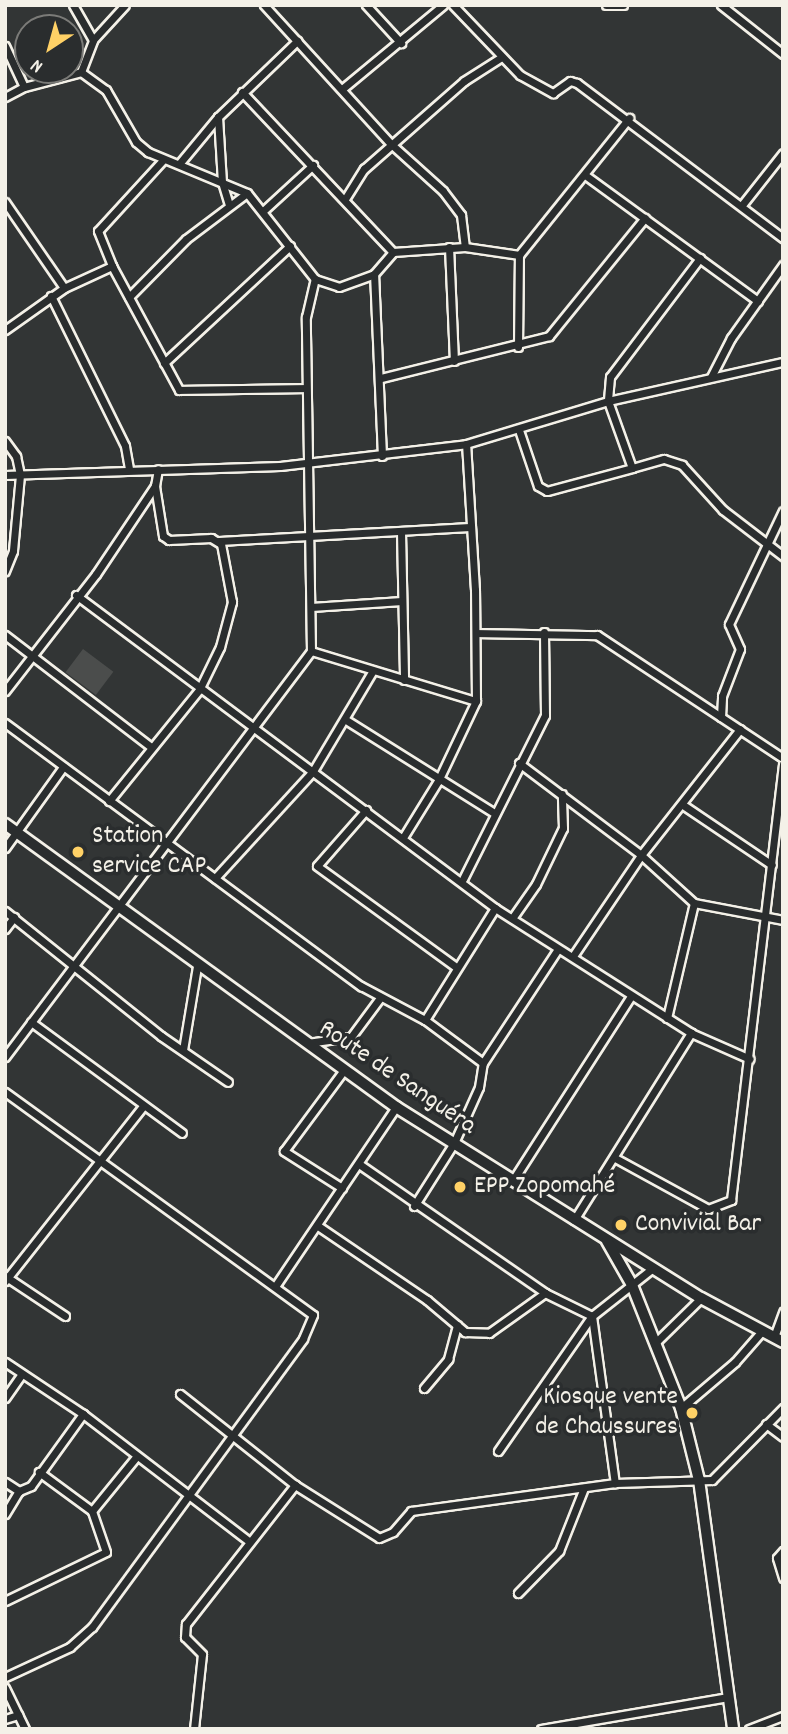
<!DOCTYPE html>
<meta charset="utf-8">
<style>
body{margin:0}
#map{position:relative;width:788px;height:1734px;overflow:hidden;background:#323535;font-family:Dekko,sans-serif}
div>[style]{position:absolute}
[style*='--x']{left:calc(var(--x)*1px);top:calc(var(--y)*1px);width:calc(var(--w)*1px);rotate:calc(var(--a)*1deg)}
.green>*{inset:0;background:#4b4d4c;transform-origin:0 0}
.roads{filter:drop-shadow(2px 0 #f4f1e8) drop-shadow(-2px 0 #f4f1e8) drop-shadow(0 2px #f4f1e8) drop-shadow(0 -2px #f4f1e8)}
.street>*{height:7px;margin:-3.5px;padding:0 3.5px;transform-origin:3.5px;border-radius:3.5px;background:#2a2d2e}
.secondary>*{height:10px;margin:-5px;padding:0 5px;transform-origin:5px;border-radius:5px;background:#2a2d2e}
.dots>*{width:19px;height:19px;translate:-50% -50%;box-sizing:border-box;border:4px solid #2a2d2e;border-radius:50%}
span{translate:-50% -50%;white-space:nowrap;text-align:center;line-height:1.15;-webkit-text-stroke:7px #2a2d2e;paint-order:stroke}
.poi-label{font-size:26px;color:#f4f1e8}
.left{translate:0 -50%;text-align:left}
.right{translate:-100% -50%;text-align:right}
.street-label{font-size:26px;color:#f4f1e8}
.frame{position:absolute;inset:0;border:7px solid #f4f1e8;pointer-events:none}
.north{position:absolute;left:14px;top:14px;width:70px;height:70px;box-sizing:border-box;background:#2a2d2e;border:2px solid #7b7b78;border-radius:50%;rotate:216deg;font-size:19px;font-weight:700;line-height:28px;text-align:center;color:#f4f1e8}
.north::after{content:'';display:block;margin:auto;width:24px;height:32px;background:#ffd166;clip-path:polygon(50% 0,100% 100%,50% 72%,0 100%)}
</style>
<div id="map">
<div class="green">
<i style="left:83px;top:649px;width:38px;height:29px;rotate:37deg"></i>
</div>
<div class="roads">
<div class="street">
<i style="--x:73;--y:5;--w:40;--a:60.3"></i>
<i style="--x:264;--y:5;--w:188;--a:47.6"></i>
<i style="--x:391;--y:144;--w:70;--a:42.1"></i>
<i style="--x:443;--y:191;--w:30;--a:53"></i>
<i style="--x:461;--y:215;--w:32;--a:83"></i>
<i style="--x:366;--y:5;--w:52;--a:47.4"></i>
<i style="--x:453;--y:5;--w:97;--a:46.3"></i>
<i style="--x:520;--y:75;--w:38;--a:29"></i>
<i style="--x:553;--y:93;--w:21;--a:-35"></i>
<i style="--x:570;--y:81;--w:7;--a:16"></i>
<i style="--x:577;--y:83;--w:258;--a:37"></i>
<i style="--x:606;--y:5;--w:17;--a:0"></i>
<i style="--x:721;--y:5;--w:79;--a:38.3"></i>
<i style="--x:5;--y:46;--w:45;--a:65.1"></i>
<i style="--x:24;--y:87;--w:59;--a:-14.7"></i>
<i style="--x:81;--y:72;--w:31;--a:36"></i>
<i style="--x:106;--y:90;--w:60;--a:60"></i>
<i style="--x:136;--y:142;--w:16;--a:40"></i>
<i style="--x:148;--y:152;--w:107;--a:22.5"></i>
<i style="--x:247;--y:193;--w:110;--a:51.7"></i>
<i style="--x:315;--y:279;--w:25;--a:18"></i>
<i style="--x:339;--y:287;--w:37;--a:-20"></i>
<i style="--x:81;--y:72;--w:34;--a:-69"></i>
<i style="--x:93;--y:40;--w:47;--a:-47.6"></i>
<i style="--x:342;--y:89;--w:131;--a:-39.7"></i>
<i style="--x:242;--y:92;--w:220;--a:46.7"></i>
<i style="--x:5;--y:97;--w:21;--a:-28"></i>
<i style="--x:218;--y:117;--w:65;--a:86.5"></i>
<i style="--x:222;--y:182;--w:24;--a:73"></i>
<i style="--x:163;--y:160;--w:96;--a:132.5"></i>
<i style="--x:98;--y:231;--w:38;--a:68"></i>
<i style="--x:112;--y:266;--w:141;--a:61.6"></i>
<i style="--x:179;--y:390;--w:127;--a:-0.9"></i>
<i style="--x:179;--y:164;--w:61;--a:-50.3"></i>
<i style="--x:218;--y:117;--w:110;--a:-43.9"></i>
<i style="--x:585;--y:175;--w:214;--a:36.1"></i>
<i style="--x:345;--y:199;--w:36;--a:-58"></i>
<i style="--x:364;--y:169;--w:133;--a:-41.3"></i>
<i style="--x:464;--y:81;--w:43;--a:-32.6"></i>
<i style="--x:5;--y:202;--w:104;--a:55.5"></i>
<i style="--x:742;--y:205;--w:66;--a:-51.7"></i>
<i style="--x:263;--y:211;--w:68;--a:-42.6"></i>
<i style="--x:449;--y:247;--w:114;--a:87.5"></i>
<i style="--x:700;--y:258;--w:149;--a:127.1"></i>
<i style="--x:610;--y:377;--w:24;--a:95"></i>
<i style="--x:608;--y:401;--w:71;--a:70.3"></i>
<i style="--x:632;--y:468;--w:33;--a:-16"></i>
<i style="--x:664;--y:459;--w:19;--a:18"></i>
<i style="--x:682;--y:465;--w:61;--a:47.7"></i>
<i style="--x:723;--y:510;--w:76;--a:37.5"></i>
<i style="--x:51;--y:296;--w:167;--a:63.7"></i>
<i style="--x:125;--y:446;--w:23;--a:80"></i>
<i style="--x:129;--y:297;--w:81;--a:-45.5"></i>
<i style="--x:186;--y:239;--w:76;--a:-37"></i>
<i style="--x:5;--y:330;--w:72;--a:-35.4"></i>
<i style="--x:64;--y:288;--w:53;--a:-24.6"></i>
<i style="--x:518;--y:347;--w:92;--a:-89.4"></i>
<i style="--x:164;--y:363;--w:172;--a:-42.9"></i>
<i style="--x:711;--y:377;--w:44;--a:-62.9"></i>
<i style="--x:731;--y:338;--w:90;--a:-54.5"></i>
<i style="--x:381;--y:378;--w:173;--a:-14"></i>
<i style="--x:549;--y:336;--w:152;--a:-50.9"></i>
<i style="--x:519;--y:430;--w:59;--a:71.3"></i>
<i style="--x:538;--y:486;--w:10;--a:29"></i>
<i style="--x:547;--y:491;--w:88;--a:-15.1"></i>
<i style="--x:5;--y:441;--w:19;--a:54"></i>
<i style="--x:16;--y:456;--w:19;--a:78"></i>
<i style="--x:20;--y:475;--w:76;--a:95.3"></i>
<i style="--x:13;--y:551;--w:22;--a:112"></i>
<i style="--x:382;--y:456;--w:182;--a:-92.5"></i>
<i style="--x:374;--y:274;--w:29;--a:-49"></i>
<i style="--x:393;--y:252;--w:72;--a:-4"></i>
<i style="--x:465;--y:247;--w:55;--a:8.4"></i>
<i style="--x:519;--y:255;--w:176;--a:-51.2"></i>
<i style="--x:5;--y:475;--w:275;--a:-1.9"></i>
<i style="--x:280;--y:466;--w:187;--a:-6.7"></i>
<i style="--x:466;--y:444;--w:148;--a:-16.8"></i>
<i style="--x:608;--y:401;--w:179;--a:-12.6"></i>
<i style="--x:401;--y:532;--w:148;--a:88.8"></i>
<i style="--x:218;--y:541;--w:253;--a:-3.2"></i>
<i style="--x:76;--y:595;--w:523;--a:36.76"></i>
<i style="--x:495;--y:908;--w:232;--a:32.5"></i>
<i style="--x:691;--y:1033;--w:64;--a:23.8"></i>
<i style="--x:311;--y:607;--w:91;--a:-3.8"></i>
<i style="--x:477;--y:633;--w:120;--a:1"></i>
<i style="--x:597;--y:635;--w:223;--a:33.5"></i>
<i style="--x:5;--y:635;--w:184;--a:37.5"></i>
<i style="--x:311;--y:651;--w:172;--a:16.9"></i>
<i style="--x:5;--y:691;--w:148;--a:-52.1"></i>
<i style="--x:96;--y:574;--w:106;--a:-56.2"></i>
<i style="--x:155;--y:486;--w:17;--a:-80"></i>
<i style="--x:721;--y:717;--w:21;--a:-87"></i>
<i style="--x:722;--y:696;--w:50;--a:-69"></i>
<i style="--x:740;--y:649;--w:27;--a:-114"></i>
<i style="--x:729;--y:624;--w:125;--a:-64.5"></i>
<i style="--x:346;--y:720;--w:175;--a:32.1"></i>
<i style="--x:5;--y:723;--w:443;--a:36.5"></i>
<i style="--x:361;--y:986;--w:72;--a:28"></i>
<i style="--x:425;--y:1020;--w:72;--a:36.6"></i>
<i style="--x:519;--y:763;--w:153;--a:37"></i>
<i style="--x:641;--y:855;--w:72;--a:42.2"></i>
<i style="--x:694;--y:903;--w:91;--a:10.8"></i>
<i style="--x:109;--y:801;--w:143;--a:-51"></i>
<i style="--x:199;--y:690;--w:48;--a:-64"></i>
<i style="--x:220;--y:647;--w:47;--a:-75.1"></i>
<i style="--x:232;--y:602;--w:59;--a:-100.7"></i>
<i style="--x:221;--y:544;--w:12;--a:-149"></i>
<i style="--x:211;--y:538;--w:42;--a:177.3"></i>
<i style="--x:169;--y:540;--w:7;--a:-146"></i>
<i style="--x:163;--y:536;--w:51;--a:-99.1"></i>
<i style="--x:683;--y:805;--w:107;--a:34"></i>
<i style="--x:366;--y:810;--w:74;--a:131.2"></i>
<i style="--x:317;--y:866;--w:172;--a:36"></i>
<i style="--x:404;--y:836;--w:65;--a:-58.3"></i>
<i style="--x:438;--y:781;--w:89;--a:-64.6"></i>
<i style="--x:476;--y:701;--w:111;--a:-90.5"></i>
<i style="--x:475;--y:590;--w:146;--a:-93.5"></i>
<i style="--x:5;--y:848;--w:100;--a:-54.4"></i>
<i style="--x:215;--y:878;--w:145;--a:-47.5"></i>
<i style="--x:313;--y:771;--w:115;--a:-59.2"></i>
<i style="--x:463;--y:879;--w:183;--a:-63.4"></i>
<i style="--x:545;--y:715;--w:83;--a:-90.7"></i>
<i style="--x:5;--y:911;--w:200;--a:38.7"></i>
<i style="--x:161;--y:1036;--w:81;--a:34.5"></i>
<i style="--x:513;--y:917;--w:40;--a:-55.1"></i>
<i style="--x:536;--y:884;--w:62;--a:-64.3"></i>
<i style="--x:563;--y:828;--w:34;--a:-92"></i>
<i style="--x:5;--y:929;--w:15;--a:-53"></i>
<i style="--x:573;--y:956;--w:122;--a:-56"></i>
<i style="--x:641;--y:855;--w:160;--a:-51.8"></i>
<i style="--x:667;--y:1018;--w:118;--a:-76.8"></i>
<i style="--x:425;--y:1020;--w:132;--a:-58"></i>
<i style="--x:31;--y:1022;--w:187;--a:36.3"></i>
<i style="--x:307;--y:1043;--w:44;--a:-7.8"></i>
<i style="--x:351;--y:1037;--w:49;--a:-53.4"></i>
<i style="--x:183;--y:1050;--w:85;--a:-80.5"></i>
<i style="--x:5;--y:1057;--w:508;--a:-52.99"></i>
<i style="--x:311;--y:651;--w:334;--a:-90.9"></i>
<i style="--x:306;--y:317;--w:39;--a:-77"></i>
<i style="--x:5;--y:1092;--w:380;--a:35.9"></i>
<i style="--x:313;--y:1315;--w:26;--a:113"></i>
<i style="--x:303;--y:1339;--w:357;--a:126.2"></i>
<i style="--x:92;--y:1627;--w:30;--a:138"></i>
<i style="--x:70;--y:1647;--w:72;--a:155.2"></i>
<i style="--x:615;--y:1158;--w:106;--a:28.7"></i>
<i style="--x:708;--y:1209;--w:25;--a:-21"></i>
<i style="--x:731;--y:1200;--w:439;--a:-83.2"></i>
<i style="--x:359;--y:1164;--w:226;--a:34.7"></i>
<i style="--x:545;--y:1293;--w:52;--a:26.1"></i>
<i style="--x:592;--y:1316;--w:169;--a:82.2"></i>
<i style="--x:513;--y:1180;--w:219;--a:-57.3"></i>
<i style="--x:342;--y:1188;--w:69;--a:-147.5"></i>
<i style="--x:284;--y:1151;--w:101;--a:-53.5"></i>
<i style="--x:414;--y:1206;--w:75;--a:-57.6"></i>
<i style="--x:454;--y:1143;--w:61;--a:-65.9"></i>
<i style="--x:479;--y:1087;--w:24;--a:-81"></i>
<i style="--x:483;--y:1063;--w:136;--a:-56.7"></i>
<i style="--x:574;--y:1220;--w:221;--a:-58"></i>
<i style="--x:318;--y:1226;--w:132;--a:34.2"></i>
<i style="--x:427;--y:1300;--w:50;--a:40.1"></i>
<i style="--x:465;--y:1332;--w:24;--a:2"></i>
<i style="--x:489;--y:1333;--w:69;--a:-35.5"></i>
<i style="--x:5;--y:1276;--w:72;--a:33.7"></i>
<i style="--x:5;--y:1281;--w:223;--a:-51.7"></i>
<i style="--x:276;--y:1285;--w:215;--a:-56"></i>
<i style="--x:774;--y:1337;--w:27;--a:-70"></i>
<i style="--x:655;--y:1343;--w:64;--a:-44.4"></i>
<i style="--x:5;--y:1362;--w:94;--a:33.7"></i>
<i style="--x:83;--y:1414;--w:210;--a:37.5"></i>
<i style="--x:424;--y:1388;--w:38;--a:-50"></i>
<i style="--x:448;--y:1359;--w:35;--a:-75"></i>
<i style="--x:180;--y:1394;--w:147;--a:38.4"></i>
<i style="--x:295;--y:1485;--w:99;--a:32.2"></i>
<i style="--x:379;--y:1538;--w:15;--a:-23"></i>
<i style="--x:393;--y:1532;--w:28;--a:-49"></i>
<i style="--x:411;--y:1511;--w:206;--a:-7.8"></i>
<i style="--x:615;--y:1483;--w:97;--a:-1.8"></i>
<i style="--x:712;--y:1480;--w:101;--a:-45.4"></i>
<i style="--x:5;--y:1398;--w:29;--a:-55"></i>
<i style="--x:681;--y:1408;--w:71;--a:-40.4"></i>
<i style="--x:735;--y:1362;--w:41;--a:-48.9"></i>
<i style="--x:766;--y:1424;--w:21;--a:37"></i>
<i style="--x:498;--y:1451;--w:165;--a:-55.2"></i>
<i style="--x:592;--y:1316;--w:78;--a:-38.2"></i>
<i style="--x:5;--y:1482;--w:17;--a:33"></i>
<i style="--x:92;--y:1511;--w:70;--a:-50.8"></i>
<i style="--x:5;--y:1514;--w:27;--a:-59"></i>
<i style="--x:19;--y:1491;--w:13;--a:-23"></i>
<i style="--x:31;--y:1486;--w:89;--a:-54.2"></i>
<i style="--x:783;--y:1551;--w:9;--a:131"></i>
<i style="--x:777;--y:1558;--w:21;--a:73"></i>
<i style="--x:518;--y:1593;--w:59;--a:-45.7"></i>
<i style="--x:559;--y:1551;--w:68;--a:-68.4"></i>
<i style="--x:5;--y:1601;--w:112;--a:-25.9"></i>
<i style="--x:106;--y:1552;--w:43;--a:-108.9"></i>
<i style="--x:92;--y:1511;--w:66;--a:-143.7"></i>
<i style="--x:5;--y:1688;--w:46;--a:64"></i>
<i style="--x:5;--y:1719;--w:14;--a:-17"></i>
<i style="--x:194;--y:1729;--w:75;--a:-83.9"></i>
<i style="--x:202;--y:1654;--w:24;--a:-135"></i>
<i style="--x:185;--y:1637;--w:13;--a:-86"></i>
<i style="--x:186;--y:1624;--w:177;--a:-51.9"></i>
<i style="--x:541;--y:1729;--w:190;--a:-9.7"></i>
<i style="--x:749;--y:1729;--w:36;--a:-21"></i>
</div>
<div class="secondary">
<i style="--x:5;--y:824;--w:483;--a:35.9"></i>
<i style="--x:396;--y:1107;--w:360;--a:32.1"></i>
<i style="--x:701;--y:1298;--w:93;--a:28.2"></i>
<i style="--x:607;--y:1241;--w:51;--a:60.4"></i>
<i style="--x:632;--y:1285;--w:132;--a:68.3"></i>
<i style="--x:681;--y:1408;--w:74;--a:76"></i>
<i style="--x:699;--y:1480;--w:251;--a:82.2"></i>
</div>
</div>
<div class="dots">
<i style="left:78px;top:852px;background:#ffd166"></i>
<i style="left:460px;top:1187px;background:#ffd166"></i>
<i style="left:621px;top:1225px;background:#ffd166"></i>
<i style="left:692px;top:1413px;background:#ffd166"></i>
</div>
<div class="poi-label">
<span class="left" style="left:92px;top:852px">Station<br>service CAP</span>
<span class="left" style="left:474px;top:1187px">EPP Zopomahé</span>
<span class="left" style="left:635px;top:1225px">Convivial Bar</span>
<span class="right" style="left:678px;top:1413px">Kiosque vente<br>de Chaussures</span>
</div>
<div class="street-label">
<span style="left:397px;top:1078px;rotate:34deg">Route de Sanguéra</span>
</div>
<div class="frame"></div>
<div class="north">N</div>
</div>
